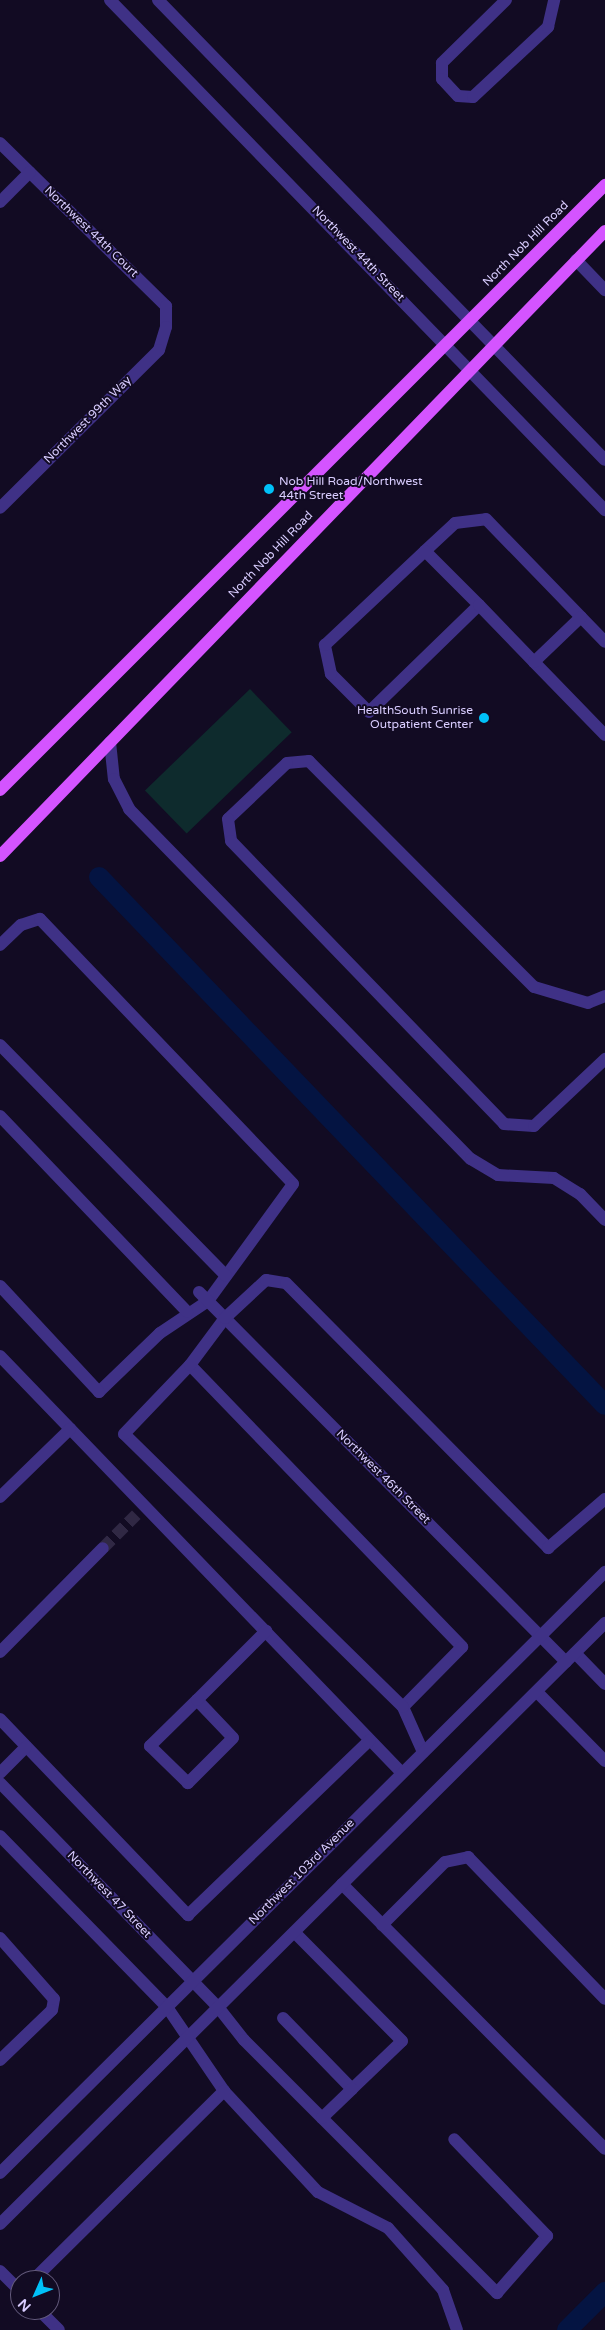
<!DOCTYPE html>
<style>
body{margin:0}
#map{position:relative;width:605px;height:2330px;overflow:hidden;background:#120b23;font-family:"Varela Round",sans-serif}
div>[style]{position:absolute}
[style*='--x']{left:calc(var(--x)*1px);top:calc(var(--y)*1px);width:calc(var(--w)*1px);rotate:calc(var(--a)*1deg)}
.green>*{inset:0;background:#0e2b2d;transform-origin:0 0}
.canal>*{height:20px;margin:-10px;padding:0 10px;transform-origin:10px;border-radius:10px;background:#041442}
.minor-tunnel>*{height:12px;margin-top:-6px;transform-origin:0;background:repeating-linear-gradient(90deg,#302844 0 12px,transparent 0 18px)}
.minor>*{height:12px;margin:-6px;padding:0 6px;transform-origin:6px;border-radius:6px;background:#3f3186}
.major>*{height:12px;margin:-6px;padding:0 6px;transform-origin:6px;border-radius:6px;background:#d454ff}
.dots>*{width:14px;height:14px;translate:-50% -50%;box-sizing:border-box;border:2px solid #120b23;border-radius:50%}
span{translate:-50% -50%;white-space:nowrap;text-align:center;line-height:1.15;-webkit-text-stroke:4px #120b23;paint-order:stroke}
.street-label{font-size:12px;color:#d9cdff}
.poi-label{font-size:12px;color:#d9cdff}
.left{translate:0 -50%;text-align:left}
.right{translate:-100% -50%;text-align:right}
.north{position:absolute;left:10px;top:2270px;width:50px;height:50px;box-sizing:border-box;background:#120b23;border:1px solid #62597b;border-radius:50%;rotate:226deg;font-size:14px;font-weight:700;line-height:20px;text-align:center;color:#d9cdff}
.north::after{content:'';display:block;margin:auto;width:18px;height:22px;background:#00c1f8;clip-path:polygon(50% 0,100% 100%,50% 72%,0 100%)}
</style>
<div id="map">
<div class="green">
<i style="left:250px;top:689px;width:60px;height:146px;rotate:46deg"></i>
</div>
<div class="canal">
<i style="--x:99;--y:877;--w:731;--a:46.22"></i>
<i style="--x:567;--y:2330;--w:54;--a:-45"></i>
</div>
<div class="minor-tunnel">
<i style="--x:103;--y:1548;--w:47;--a:-45"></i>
</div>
<div class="minor">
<i style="--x:110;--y:0;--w:711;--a:45.86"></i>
<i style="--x:158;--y:0;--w:641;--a:45.82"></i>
<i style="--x:506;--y:0;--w:90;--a:135.5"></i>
<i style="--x:442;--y:63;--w:16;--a:90"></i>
<i style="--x:442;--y:79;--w:23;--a:47"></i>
<i style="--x:458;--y:96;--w:15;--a:4"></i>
<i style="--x:473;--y:97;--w:103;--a:-43"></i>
<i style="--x:548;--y:27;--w:28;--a:-77"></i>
<i style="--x:0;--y:143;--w:233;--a:44.5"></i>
<i style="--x:166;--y:306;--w:21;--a:90"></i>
<i style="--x:166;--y:327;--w:24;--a:107"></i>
<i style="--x:159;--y:350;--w:224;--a:135.2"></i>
<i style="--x:0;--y:202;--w:42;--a:-45"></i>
<i style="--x:576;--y:260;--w:42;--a:46"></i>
<i style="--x:425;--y:551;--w:41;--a:-43"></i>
<i style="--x:455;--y:523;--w:31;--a:-7"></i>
<i style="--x:486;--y:519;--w:171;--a:45.9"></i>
<i style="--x:479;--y:605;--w:153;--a:135.8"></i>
<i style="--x:369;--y:712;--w:54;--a:-135"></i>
<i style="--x:331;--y:674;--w:30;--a:-102"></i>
<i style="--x:325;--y:645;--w:137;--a:-43.2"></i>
<i style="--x:425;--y:551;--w:76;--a:45"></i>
<i style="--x:479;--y:605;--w:79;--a:46"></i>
<i style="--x:534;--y:662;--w:102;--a:45.8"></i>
<i style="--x:534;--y:662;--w:65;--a:-43.8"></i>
<i style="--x:110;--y:742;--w:37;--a:84"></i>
<i style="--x:114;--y:779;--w:34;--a:63"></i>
<i style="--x:129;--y:809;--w:489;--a:45.7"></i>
<i style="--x:471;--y:1159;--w:31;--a:31"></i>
<i style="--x:498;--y:1175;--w:56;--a:3.1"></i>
<i style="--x:554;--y:1178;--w:31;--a:32"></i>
<i style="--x:580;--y:1194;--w:36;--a:46"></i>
<i style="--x:0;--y:945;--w:29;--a:-44"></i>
<i style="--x:21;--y:925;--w:20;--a:-18"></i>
<i style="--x:40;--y:919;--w:366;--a:46.3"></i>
<i style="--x:293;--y:1184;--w:145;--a:126"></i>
<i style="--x:208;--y:1301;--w:58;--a:146.3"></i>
<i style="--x:160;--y:1333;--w:85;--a:136"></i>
<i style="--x:99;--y:1392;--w:145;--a:-133"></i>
<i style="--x:605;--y:996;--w:18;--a:158"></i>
<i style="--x:588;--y:1003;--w:56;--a:-163.5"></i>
<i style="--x:534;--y:987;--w:319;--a:-134.9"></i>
<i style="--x:309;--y:761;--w:22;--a:175"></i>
<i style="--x:287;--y:763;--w:81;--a:136.5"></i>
<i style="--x:228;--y:819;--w:22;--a:82"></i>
<i style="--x:231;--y:841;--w:393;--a:46"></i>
<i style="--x:504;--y:1124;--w:30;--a:4"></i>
<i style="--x:534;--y:1126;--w:98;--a:-43.3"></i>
<i style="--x:0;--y:1045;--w:323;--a:45.6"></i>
<i style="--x:0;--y:1116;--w:271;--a:46.3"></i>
<i style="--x:199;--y:1292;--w:521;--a:45.23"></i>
<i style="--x:0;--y:1356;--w:579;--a:46.05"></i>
<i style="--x:190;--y:1365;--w:392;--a:46"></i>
<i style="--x:462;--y:1647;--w:84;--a:134.5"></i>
<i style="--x:0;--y:1497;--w:98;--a:-44.2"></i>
<i style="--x:0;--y:1652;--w:146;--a:-45.3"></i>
<i style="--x:575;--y:1653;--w:43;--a:45.9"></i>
<i style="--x:537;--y:1692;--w:97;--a:45.4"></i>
<i style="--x:197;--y:1700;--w:52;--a:46.5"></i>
<i style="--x:233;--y:1738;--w:64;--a:135"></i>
<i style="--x:188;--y:1783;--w:53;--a:-135.8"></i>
<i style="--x:150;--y:1746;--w:66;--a:-44.4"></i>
<i style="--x:197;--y:1700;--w:98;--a:-45"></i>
<i style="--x:0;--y:1719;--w:272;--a:46.2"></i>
<i style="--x:188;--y:1915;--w:252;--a:-43.9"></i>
<i style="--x:423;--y:1752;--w:49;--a:-114"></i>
<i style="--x:403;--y:1707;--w:390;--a:-135.6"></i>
<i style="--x:124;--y:1434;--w:95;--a:-46.3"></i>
<i style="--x:190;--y:1365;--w:59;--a:-53.3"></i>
<i style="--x:225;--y:1318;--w:56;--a:-42.8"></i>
<i style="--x:266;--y:1280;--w:20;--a:9"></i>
<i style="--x:286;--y:1283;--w:373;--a:45.3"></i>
<i style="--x:548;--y:1548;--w:75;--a:-40.7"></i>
<i style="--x:0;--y:1773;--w:37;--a:-45"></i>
<i style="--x:0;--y:1783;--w:313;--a:45.8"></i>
<i style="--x:218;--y:2007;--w:42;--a:51.8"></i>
<i style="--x:244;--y:2040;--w:358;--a:45"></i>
<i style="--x:497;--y:2293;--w:76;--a:-48.7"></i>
<i style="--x:547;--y:2236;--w:134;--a:-133.8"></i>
<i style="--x:0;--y:1836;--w:239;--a:45.7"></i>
<i style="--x:167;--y:2007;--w:102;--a:55.8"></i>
<i style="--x:224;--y:2091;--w:138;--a:47.1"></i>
<i style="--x:318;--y:2192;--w:79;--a:27.2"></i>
<i style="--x:388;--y:2228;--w:83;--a:48.4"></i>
<i style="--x:443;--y:2290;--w:42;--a:70.7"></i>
<i style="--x:342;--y:1884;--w:373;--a:45.2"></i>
<i style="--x:382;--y:1925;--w:89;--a:-45"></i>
<i style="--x:445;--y:1862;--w:24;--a:-12"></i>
<i style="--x:468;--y:1857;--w:197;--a:46"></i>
<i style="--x:0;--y:1938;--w:81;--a:48.5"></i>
<i style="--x:54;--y:1999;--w:11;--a:100"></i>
<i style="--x:52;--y:2010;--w:72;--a:136.1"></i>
<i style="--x:283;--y:2018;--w:99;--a:45.8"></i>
<i style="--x:352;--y:2089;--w:69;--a:-43.8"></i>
<i style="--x:402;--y:2041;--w:153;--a:-134.7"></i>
<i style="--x:322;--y:2118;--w:42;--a:-44"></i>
<i style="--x:0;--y:2173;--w:853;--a:-44.81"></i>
<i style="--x:0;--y:2224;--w:853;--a:-44.81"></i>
<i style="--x:0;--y:2271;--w:28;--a:45"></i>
<i style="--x:33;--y:2280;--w:269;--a:-44.7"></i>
<i style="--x:39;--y:2310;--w:28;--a:45"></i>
</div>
<div class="major">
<i style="--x:0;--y:790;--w:856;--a:-45"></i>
<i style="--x:0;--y:856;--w:870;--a:-45.93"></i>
</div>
<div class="dots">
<i style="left:269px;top:489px;background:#00c1f8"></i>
<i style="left:484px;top:718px;background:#00c1f8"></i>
</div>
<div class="street-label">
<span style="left:91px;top:232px;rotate:44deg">Northwest 44th Court</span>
<span style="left:526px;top:244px;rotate:-45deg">North Nob Hill Road</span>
<span style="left:358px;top:254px;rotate:46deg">Northwest 44th Street</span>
<span style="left:88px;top:420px;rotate:-45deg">Northwest 99th Way</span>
<span style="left:271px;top:555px;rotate:-46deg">North Nob Hill Road</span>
<span style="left:383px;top:1477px;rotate:45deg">Northwest 46th Street</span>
<span style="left:302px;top:1872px;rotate:-45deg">Northwest 103rd Avenue</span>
<span style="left:109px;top:1895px;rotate:46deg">Northwest 47 Street</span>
</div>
<div class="poi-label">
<span class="left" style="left:279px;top:489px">Nob Hill Road/Northwest<br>44th Street</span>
<span class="right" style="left:473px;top:718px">HealthSouth Sunrise<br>Outpatient Center</span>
</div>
<div class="north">N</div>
</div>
